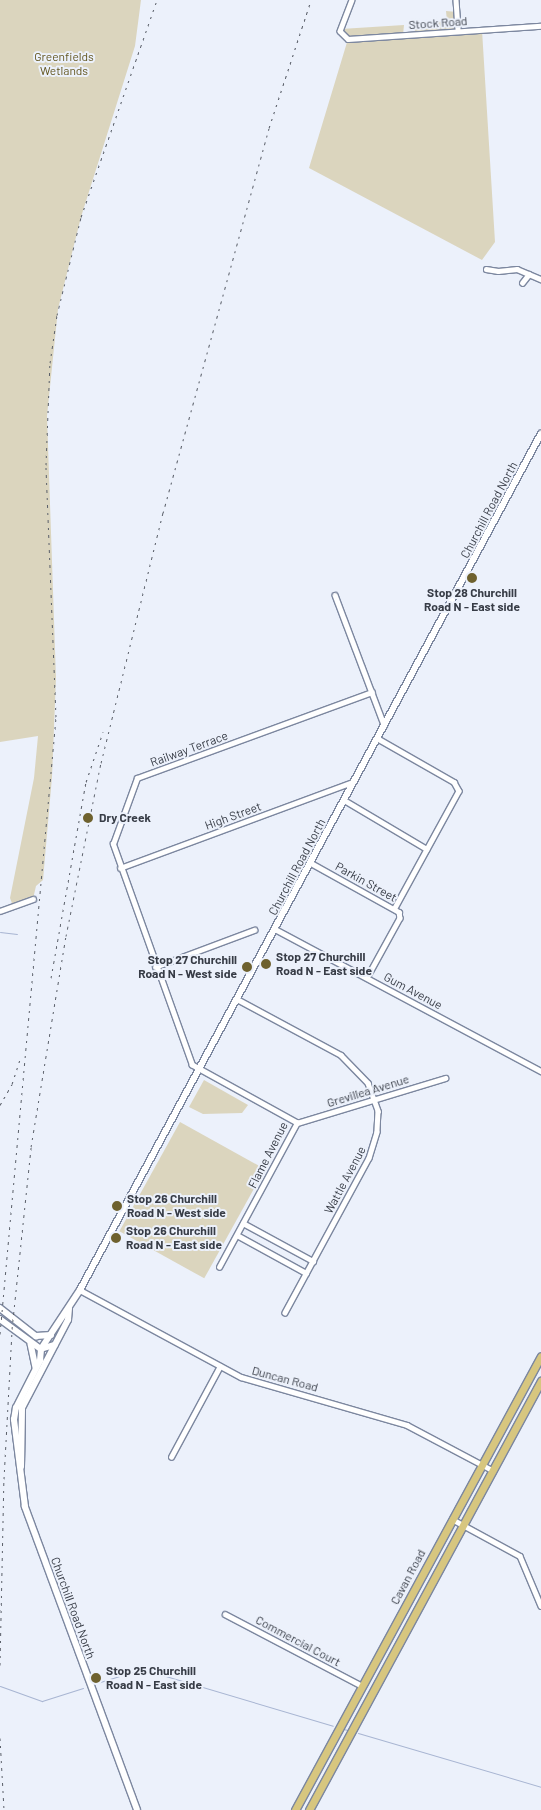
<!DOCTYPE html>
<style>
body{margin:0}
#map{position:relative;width:541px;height:1810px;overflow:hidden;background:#ecf1fb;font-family:Barlow,sans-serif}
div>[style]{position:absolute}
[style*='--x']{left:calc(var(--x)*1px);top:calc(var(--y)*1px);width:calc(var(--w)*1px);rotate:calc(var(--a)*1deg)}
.green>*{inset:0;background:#dbd5be;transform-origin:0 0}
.stream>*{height:1px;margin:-0.5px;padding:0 0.5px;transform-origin:0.5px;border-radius:0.5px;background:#a8b5d2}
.roads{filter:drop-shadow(1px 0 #7c879f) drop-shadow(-1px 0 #7c879f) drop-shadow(0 1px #7c879f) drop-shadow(0 -1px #7c879f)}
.minor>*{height:4.5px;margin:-2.25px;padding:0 2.25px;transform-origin:2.25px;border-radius:2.25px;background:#fff}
.tertiary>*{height:5.5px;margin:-2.75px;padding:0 2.75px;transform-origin:2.75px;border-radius:2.75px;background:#fff}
.primary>*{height:7px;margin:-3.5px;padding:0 3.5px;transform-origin:3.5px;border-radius:3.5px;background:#d7c67f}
.rail>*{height:1px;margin-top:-0.5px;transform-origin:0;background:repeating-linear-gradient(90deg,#5a5f69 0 2.5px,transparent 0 7.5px)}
.dots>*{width:14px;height:14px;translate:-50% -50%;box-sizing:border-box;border:2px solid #ecf1fb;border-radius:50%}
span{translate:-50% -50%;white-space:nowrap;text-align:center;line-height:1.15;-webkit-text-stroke:4px #ecf1fb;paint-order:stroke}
.street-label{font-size:12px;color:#373c46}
.park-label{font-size:12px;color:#63561f}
.poi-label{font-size:12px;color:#373c46;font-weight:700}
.left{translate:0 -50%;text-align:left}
.right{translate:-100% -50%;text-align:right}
</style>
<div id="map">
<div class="green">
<i style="clip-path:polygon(0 0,141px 0,135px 46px,81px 217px,58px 309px,47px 416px,56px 678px,52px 777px,43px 880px,36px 886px,33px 899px,13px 906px,10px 898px,34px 778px,38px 736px,0 742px)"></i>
<i style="clip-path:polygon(446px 11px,457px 12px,459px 31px,482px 30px,495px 242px,482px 260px,309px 168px,348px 39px,341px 29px,404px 25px,403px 35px,416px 34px,412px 23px,447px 21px)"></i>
<i style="clip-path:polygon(204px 1080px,248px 1105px,242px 1113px,203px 1114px,189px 1107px)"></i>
<i style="left:180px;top:1122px;width:97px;height:125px;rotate:29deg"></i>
</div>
<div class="stream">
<i style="--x:0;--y:932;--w:17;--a:7"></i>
<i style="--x:97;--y:1683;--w:47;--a:-17.3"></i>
<i style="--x:142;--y:1669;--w:199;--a:16.6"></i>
<i style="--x:0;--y:1686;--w:45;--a:19.7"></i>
<i style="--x:42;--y:1701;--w:43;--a:-17.6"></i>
<i style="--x:343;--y:1729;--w:5;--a:11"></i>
<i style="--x:358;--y:1733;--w:191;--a:16.4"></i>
</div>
<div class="roads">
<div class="minor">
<i style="--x:352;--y:0;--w:33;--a:111"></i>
<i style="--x:340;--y:31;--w:11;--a:45"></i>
<i style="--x:348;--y:39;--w:193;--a:-3.9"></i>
<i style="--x:456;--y:0;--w:31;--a:86"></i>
<i style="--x:486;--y:269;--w:12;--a:9"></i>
<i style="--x:498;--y:271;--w:19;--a:-6"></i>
<i style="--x:517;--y:269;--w:26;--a:23"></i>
<i style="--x:522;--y:283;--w:11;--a:-52"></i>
<i style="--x:335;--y:595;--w:139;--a:69.3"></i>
<i style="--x:377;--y:738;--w:89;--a:29.7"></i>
<i style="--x:454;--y:782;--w:10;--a:61"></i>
<i style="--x:459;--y:791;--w:133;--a:118.7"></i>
<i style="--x:344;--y:800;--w:96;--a:30.6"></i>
<i style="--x:311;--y:863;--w:101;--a:29.1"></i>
<i style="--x:399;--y:912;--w:6;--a:81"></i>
<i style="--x:400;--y:918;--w:68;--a:118.8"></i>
<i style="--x:120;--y:868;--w:248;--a:-20.3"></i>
<i style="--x:0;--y:911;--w:35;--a:-20"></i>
<i style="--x:275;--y:929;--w:302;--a:28.1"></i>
<i style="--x:155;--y:967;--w:106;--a:-20.5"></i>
<i style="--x:237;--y:999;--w:118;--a:28.3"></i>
<i style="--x:341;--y:1055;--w:39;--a:46"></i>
<i style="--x:368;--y:1083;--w:30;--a:70"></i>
<i style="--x:378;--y:1111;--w:21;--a:93"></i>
<i style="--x:377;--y:1132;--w:27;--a:107"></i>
<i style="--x:369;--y:1158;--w:176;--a:118.5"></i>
<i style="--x:297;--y:1123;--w:155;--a:-16.9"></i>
<i style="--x:243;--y:1223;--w:80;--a:28.5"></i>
<i style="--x:237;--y:1235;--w:79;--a:28.8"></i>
<i style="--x:219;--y:1267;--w:164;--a:-61.6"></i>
<i style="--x:297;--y:1123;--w:120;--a:-151.1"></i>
<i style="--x:192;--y:1065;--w:235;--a:-109.7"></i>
<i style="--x:113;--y:844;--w:70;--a:-70"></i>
<i style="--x:137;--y:778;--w:250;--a:-20.1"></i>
<i style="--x:80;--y:1290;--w:183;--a:28.4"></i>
<i style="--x:241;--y:1377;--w:173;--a:16.1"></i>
<i style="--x:407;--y:1425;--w:96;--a:27.9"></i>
<i style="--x:171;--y:1457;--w:103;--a:-61.7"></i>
<i style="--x:452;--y:1519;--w:77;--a:28.6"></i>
<i style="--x:520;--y:1556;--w:54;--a:67.2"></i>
<i style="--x:225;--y:1614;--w:155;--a:27.7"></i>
</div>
<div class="tertiary">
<i style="--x:0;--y:1308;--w:46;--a:37.9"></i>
<i style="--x:36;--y:1336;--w:15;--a:-4"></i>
<i style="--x:0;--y:1319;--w:51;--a:36.2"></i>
<i style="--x:41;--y:1349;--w:14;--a:-17"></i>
<i style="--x:31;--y:1344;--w:24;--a:78"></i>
<i style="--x:21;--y:1467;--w:59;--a:-89"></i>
<i style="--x:22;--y:1408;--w:99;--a:-62.4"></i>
<i style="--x:68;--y:1320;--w:11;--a:-85"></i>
<i style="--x:137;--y:1810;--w:323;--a:-110.3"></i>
<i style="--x:25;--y:1507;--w:88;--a:-97.2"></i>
<i style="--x:14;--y:1420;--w:12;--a:-81"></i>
<i style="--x:16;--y:1408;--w:53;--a:-62.9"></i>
<i style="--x:40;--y:1361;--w:12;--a:-85"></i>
<i style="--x:41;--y:1349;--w:71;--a:-56.5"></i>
<i style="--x:80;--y:1290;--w:972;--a:-61.7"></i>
</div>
<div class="primary">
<i style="--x:295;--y:1810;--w:516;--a:-61.55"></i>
<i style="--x:309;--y:1810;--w:488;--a:-61.6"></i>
</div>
</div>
<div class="rail">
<i style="--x:51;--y:978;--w:199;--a:-79.9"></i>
<i style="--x:86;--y:782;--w:53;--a:-71.2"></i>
<i style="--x:0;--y:1105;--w:24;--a:-60"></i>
<i style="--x:12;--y:1084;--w:29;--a:-72"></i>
<i style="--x:0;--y:1334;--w:620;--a:-84.81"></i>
<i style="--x:56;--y:717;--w:252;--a:-92.3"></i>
<i style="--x:46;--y:465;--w:102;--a:-87.8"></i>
<i style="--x:50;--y:363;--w:49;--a:-81.7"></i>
<i style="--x:57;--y:315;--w:101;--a:-76.2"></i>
<i style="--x:81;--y:217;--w:230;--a:-70.7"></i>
<i style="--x:0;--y:1665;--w:186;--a:-88.8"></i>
<i style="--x:4;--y:1479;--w:150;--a:-86.9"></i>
<i style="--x:12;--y:1329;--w:183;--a:-84"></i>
<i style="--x:31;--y:1147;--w:214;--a:-80.6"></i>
<i style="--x:66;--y:936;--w:177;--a:-78.6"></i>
<i style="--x:101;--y:763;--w:258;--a:-76.1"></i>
<i style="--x:163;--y:513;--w:399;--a:-74.6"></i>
<i style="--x:269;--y:128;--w:135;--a:-71.8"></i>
<i style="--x:0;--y:1738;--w:72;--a:86.8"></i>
</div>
<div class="dots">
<i style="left:472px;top:578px;background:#6e612e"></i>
<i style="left:88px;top:818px;background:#6e612e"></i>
<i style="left:266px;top:964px;background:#6e612e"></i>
<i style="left:247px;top:967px;background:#6e612e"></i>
<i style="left:117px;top:1206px;background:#6e612e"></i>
<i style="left:116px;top:1238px;background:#6e612e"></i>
<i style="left:96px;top:1678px;background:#6e612e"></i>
</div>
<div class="street-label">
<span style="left:438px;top:23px;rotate:-4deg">Stock Road</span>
<span style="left:489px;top:510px;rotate:-62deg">Churchill Road North</span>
<span style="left:189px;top:749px;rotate:-20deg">Railway Terrace</span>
<span style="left:233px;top:816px;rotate:-20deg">High Street</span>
<span style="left:297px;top:867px;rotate:-62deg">Churchill Road North</span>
<span style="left:366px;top:882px;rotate:29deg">Parkin Street</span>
<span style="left:413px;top:991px;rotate:28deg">Gum Avenue</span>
<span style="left:368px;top:1091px;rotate:-17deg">Grevillea Avenue</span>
<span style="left:268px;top:1155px;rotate:-63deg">Flame Avenue</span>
<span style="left:345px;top:1180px;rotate:-62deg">Wattle Avenue</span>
<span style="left:285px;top:1379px;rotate:15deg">Duncan Road</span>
<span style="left:408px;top:1577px;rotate:-62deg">Cavan Road</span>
<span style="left:73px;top:1608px;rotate:70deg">Churchill Road North</span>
<span style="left:298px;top:1641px;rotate:28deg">Commercial Court</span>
</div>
<div class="park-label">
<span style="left:64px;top:64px">Greenfields<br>Wetlands</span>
</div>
<div class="poi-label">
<span style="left:472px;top:600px">Stop 28 Churchill<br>Road N - East side</span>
<span class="left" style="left:99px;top:818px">Dry Creek</span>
<span class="left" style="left:276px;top:964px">Stop 27 Churchill<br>Road N - East side</span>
<span class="right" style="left:237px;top:967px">Stop 27 Churchill<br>Road N - West side</span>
<span class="left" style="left:127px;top:1206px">Stop 26 Churchill<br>Road N - West side</span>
<span class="left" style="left:126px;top:1238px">Stop 26 Churchill<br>Road N - East side</span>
<span class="left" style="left:106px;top:1678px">Stop 25 Churchill<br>Road N - East side</span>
</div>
</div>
